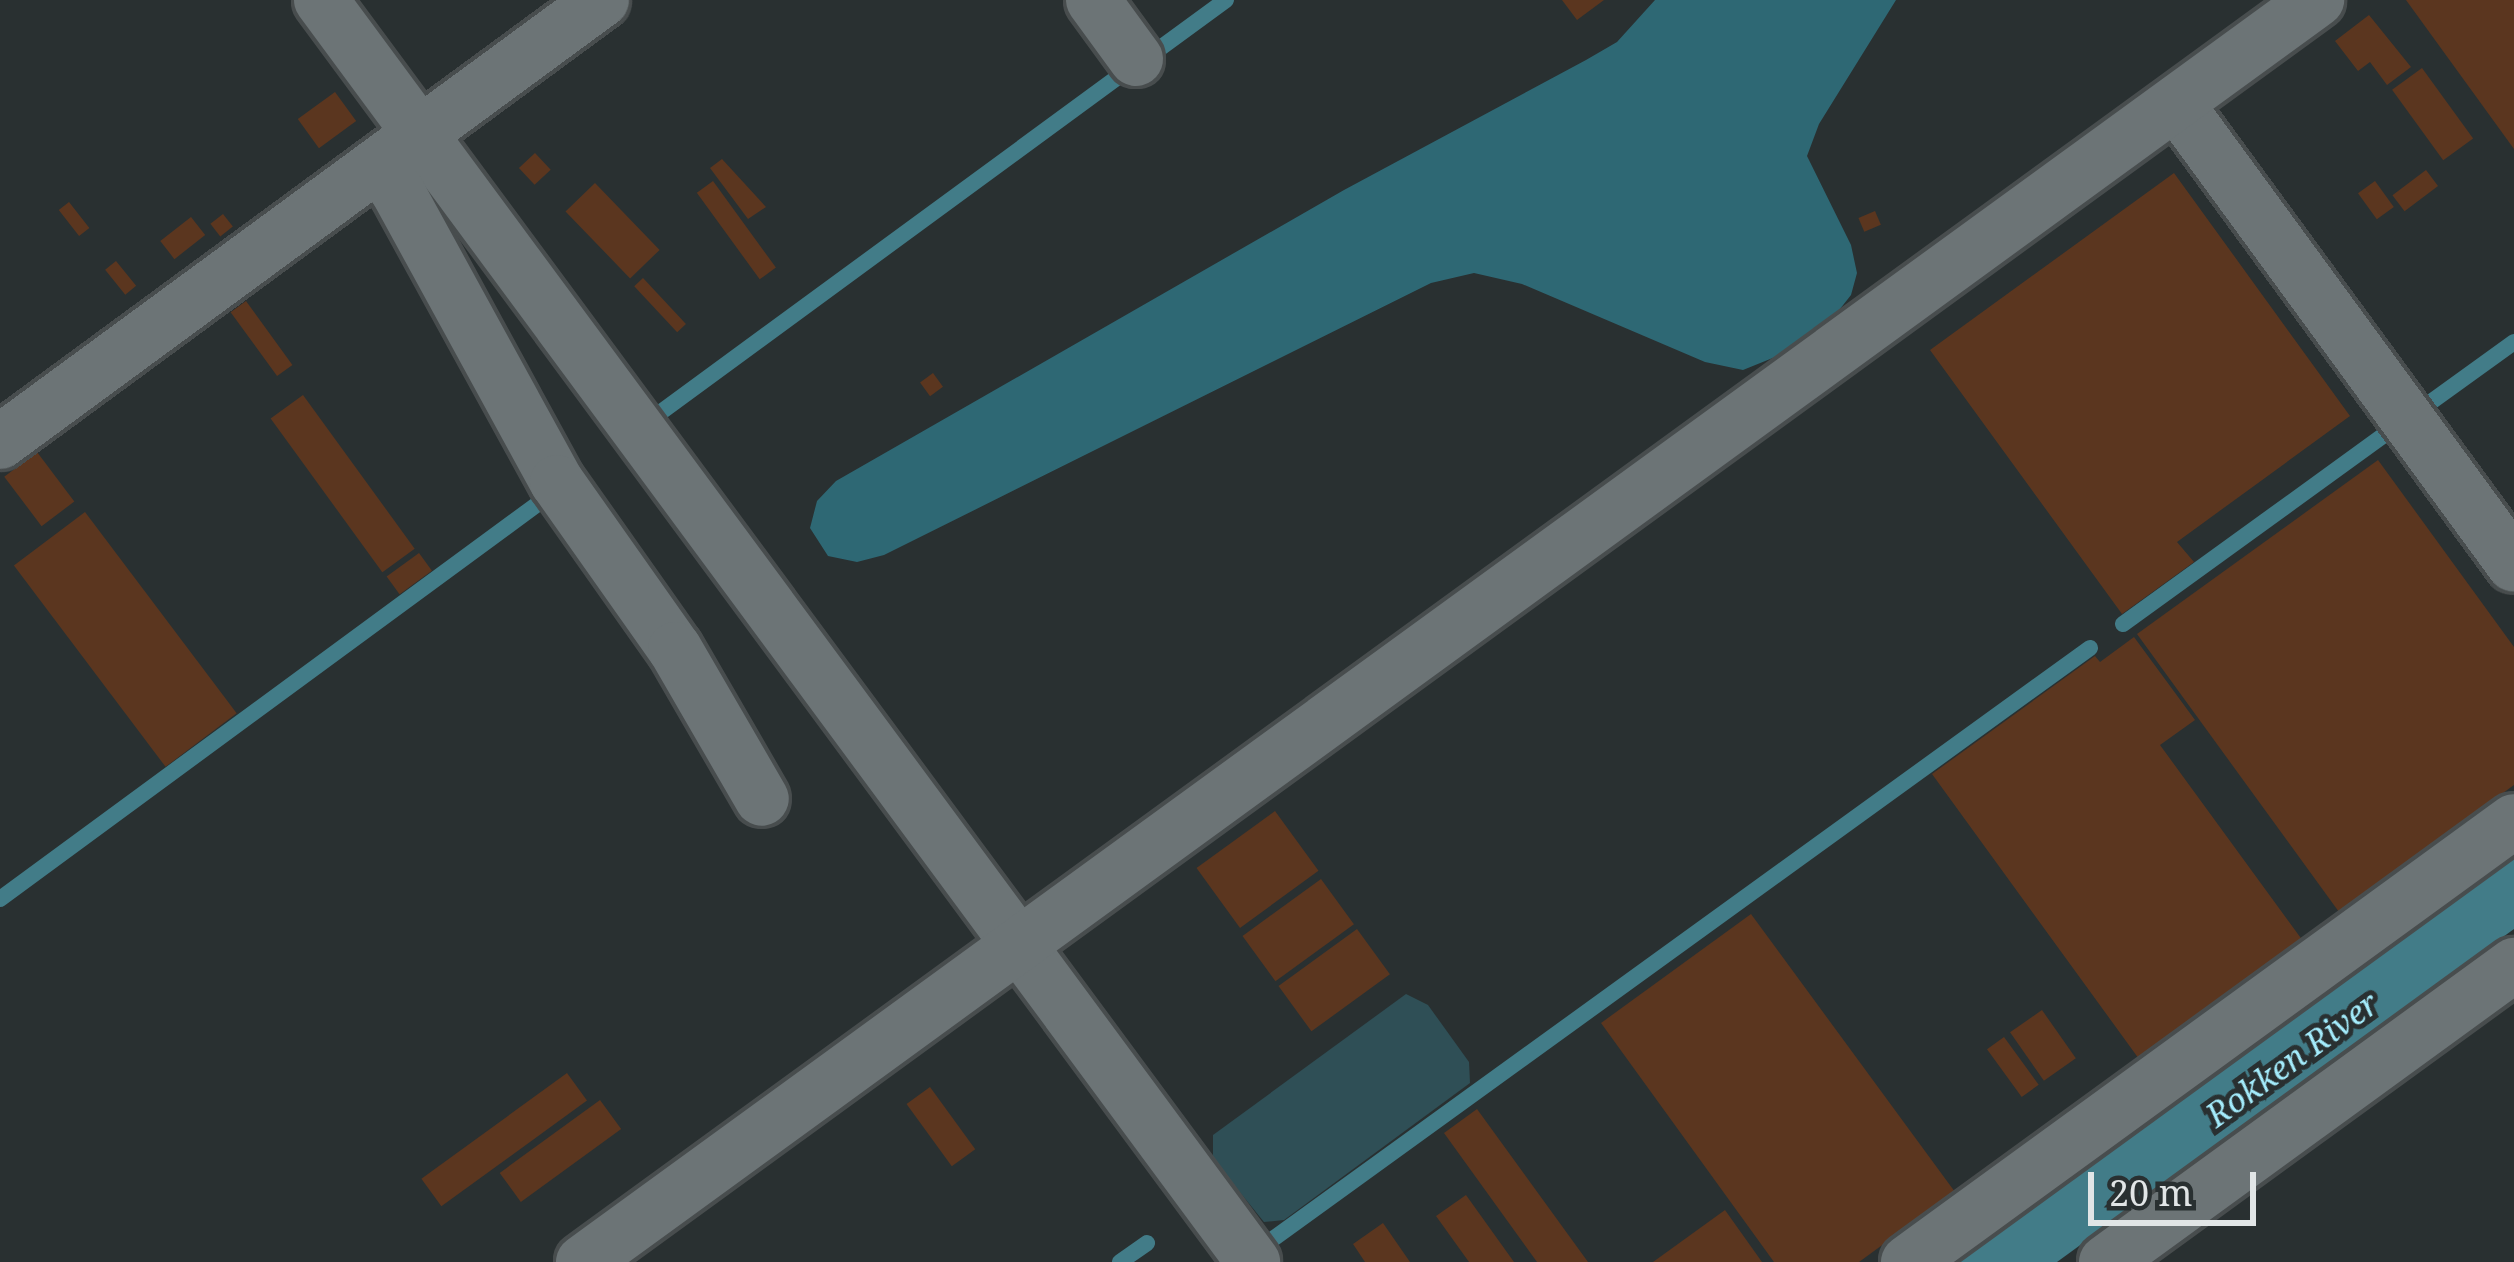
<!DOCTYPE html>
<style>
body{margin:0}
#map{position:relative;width:2514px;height:1262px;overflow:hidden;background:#293031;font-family:"Noto Serif",serif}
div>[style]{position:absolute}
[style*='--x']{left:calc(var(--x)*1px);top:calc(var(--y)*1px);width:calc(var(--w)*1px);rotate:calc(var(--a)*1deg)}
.green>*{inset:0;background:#2f4f56}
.forest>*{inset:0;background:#2e6874}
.water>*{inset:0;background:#427c88}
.stream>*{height:16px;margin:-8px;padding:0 8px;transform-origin:8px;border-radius:8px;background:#427c88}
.building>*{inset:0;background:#5b361f;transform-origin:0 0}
.roads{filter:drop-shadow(3px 0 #484d4e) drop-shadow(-3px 0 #484d4e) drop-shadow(0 3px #484d4e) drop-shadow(0 -3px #484d4e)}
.minor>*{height:54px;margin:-27px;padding:0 27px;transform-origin:27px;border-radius:27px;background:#6c7476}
span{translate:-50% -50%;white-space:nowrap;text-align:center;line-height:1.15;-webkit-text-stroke:10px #293031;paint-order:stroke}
.water-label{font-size:33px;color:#a4ecfc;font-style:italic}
.scale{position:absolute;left:2088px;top:1172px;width:168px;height:54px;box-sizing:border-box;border:6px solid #e1e5e6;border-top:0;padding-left:15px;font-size:36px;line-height:42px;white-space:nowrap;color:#e1e5e6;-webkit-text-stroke:9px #293031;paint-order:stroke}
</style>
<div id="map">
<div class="green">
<i style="clip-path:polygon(1406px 994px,1428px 1005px,1469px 1062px,1470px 1083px,1284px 1220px,1264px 1222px,1213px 1159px,1213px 1135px)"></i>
</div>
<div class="forest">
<i style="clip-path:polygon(1655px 0,1896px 0,1819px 124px,1807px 156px,1851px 245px,1857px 273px,1851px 295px,1836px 314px,1780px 355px,1743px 370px,1705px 362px,1522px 284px,1474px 273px,1431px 283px,884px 555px,857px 562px,828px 556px,810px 528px,817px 501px,836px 481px,1344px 190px,1586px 60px,1617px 42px)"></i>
</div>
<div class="water">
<i style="clip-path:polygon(2514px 852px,2514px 929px,2057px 1262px,1951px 1262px)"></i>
</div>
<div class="stream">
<i style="--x:1159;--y:49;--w:83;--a:-36.2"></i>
<i style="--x:2424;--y:407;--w:111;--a:-35.8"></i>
<i style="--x:657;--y:415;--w:572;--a:-36.25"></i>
<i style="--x:2123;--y:624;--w:329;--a:-35.9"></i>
<i style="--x:0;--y:899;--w:674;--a:-36.31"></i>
<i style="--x:1266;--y:1244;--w:1017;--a:-35.88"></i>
<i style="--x:1120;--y:1262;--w:33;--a:-35"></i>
</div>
<div class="building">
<i style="clip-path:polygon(1562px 0,1604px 0,1577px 20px)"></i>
<i style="clip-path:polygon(2406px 0,2514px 0,2514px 149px)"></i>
<i style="clip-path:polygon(2369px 15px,2411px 67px,2387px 85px,2370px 62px,2358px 71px,2335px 41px)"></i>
<i style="left:2422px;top:68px;width:87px;height:37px;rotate:54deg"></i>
<i style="left:335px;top:92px;width:36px;height:46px;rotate:54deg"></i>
<i style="left:535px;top:153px;width:23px;height:22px;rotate:47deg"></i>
<i style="clip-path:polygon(722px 159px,766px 207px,748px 219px,710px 168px)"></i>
<i style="left:2426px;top:170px;width:20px;height:42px;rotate:53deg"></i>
<i style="clip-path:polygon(2174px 173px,2350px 416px,2177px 542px,2194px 562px,2122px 614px,1930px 350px)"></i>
<i style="left:713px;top:181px;width:107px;height:20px;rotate:54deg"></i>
<i style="left:2375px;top:181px;width:32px;height:21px;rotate:54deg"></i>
<i style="left:595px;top:183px;width:93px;height:41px;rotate:46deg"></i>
<i style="left:69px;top:202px;width:33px;height:13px;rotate:52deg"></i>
<i style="left:1875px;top:211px;width:15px;height:18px;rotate:67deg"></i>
<i style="left:223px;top:214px;width:16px;height:16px;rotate:52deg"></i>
<i style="left:191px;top:217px;width:23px;height:39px;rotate:52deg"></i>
<i style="left:116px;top:261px;width:32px;height:14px;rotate:51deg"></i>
<i style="left:643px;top:278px;width:63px;height:12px;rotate:47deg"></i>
<i style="left:246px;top:301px;width:79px;height:19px;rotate:54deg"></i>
<i style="left:933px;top:373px;width:17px;height:16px;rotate:54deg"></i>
<i style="left:303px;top:395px;width:190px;height:40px;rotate:54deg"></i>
<i style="left:37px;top:452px;width:62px;height:41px;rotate:53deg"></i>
<i style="clip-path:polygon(2378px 460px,2514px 647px,2514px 785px,2339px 912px,2137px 634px)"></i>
<i style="left:85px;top:512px;width:252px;height:89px;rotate:53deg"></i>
<i style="left:419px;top:553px;width:22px;height:40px;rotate:54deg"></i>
<i style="clip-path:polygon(2134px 637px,2195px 720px,2160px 745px,2303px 941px,2139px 1059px,1932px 774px,2095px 656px,2100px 662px)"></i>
<i style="left:1275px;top:811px;width:74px;height:97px;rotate:54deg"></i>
<i style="left:1321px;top:879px;width:56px;height:97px;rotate:54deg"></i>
<i style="clip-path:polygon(1751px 914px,1955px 1192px,1859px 1262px,1774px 1262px,1601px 1023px)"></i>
<i style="left:1357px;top:929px;width:56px;height:97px;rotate:54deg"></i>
<i style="left:2042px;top:1010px;width:59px;height:39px;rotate:55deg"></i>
<i style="left:2004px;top:1037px;width:59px;height:21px;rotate:54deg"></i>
<i style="left:567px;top:1073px;width:34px;height:180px;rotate:54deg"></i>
<i style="left:930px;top:1087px;width:77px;height:29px;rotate:54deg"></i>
<i style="left:600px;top:1100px;width:36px;height:124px;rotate:54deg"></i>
<i style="clip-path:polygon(1477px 1109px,1588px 1262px,1537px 1262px,1444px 1133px)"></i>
<i style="clip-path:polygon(1466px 1195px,1514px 1262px,1469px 1262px,1436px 1216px)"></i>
<i style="clip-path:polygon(1725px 1210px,1762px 1262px,1653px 1262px)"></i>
<i style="clip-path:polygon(1383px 1223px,1410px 1262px,1365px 1262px,1353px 1244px)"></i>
</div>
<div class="roads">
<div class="minor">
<i style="--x:321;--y:0;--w:1569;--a:53.55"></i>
<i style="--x:1093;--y:0;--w:73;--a:53.9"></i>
<i style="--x:2176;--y:103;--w:572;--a:53.81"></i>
<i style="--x:378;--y:165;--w:34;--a:53"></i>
<i style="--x:398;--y:192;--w:331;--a:61.3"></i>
<i style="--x:557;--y:482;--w:204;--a:54.8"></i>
<i style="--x:675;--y:649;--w:173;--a:59.9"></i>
<i style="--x:0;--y:442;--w:747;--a:-36.29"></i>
<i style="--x:583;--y:1262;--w:2145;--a:-36.05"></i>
<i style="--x:1908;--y:1262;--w:749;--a:-36.04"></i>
<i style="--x:2106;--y:1262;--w:505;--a:-36.05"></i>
</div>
</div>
<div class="water-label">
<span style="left:2292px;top:1059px;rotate:-36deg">Rokken River</span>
</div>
<div class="scale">20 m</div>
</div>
